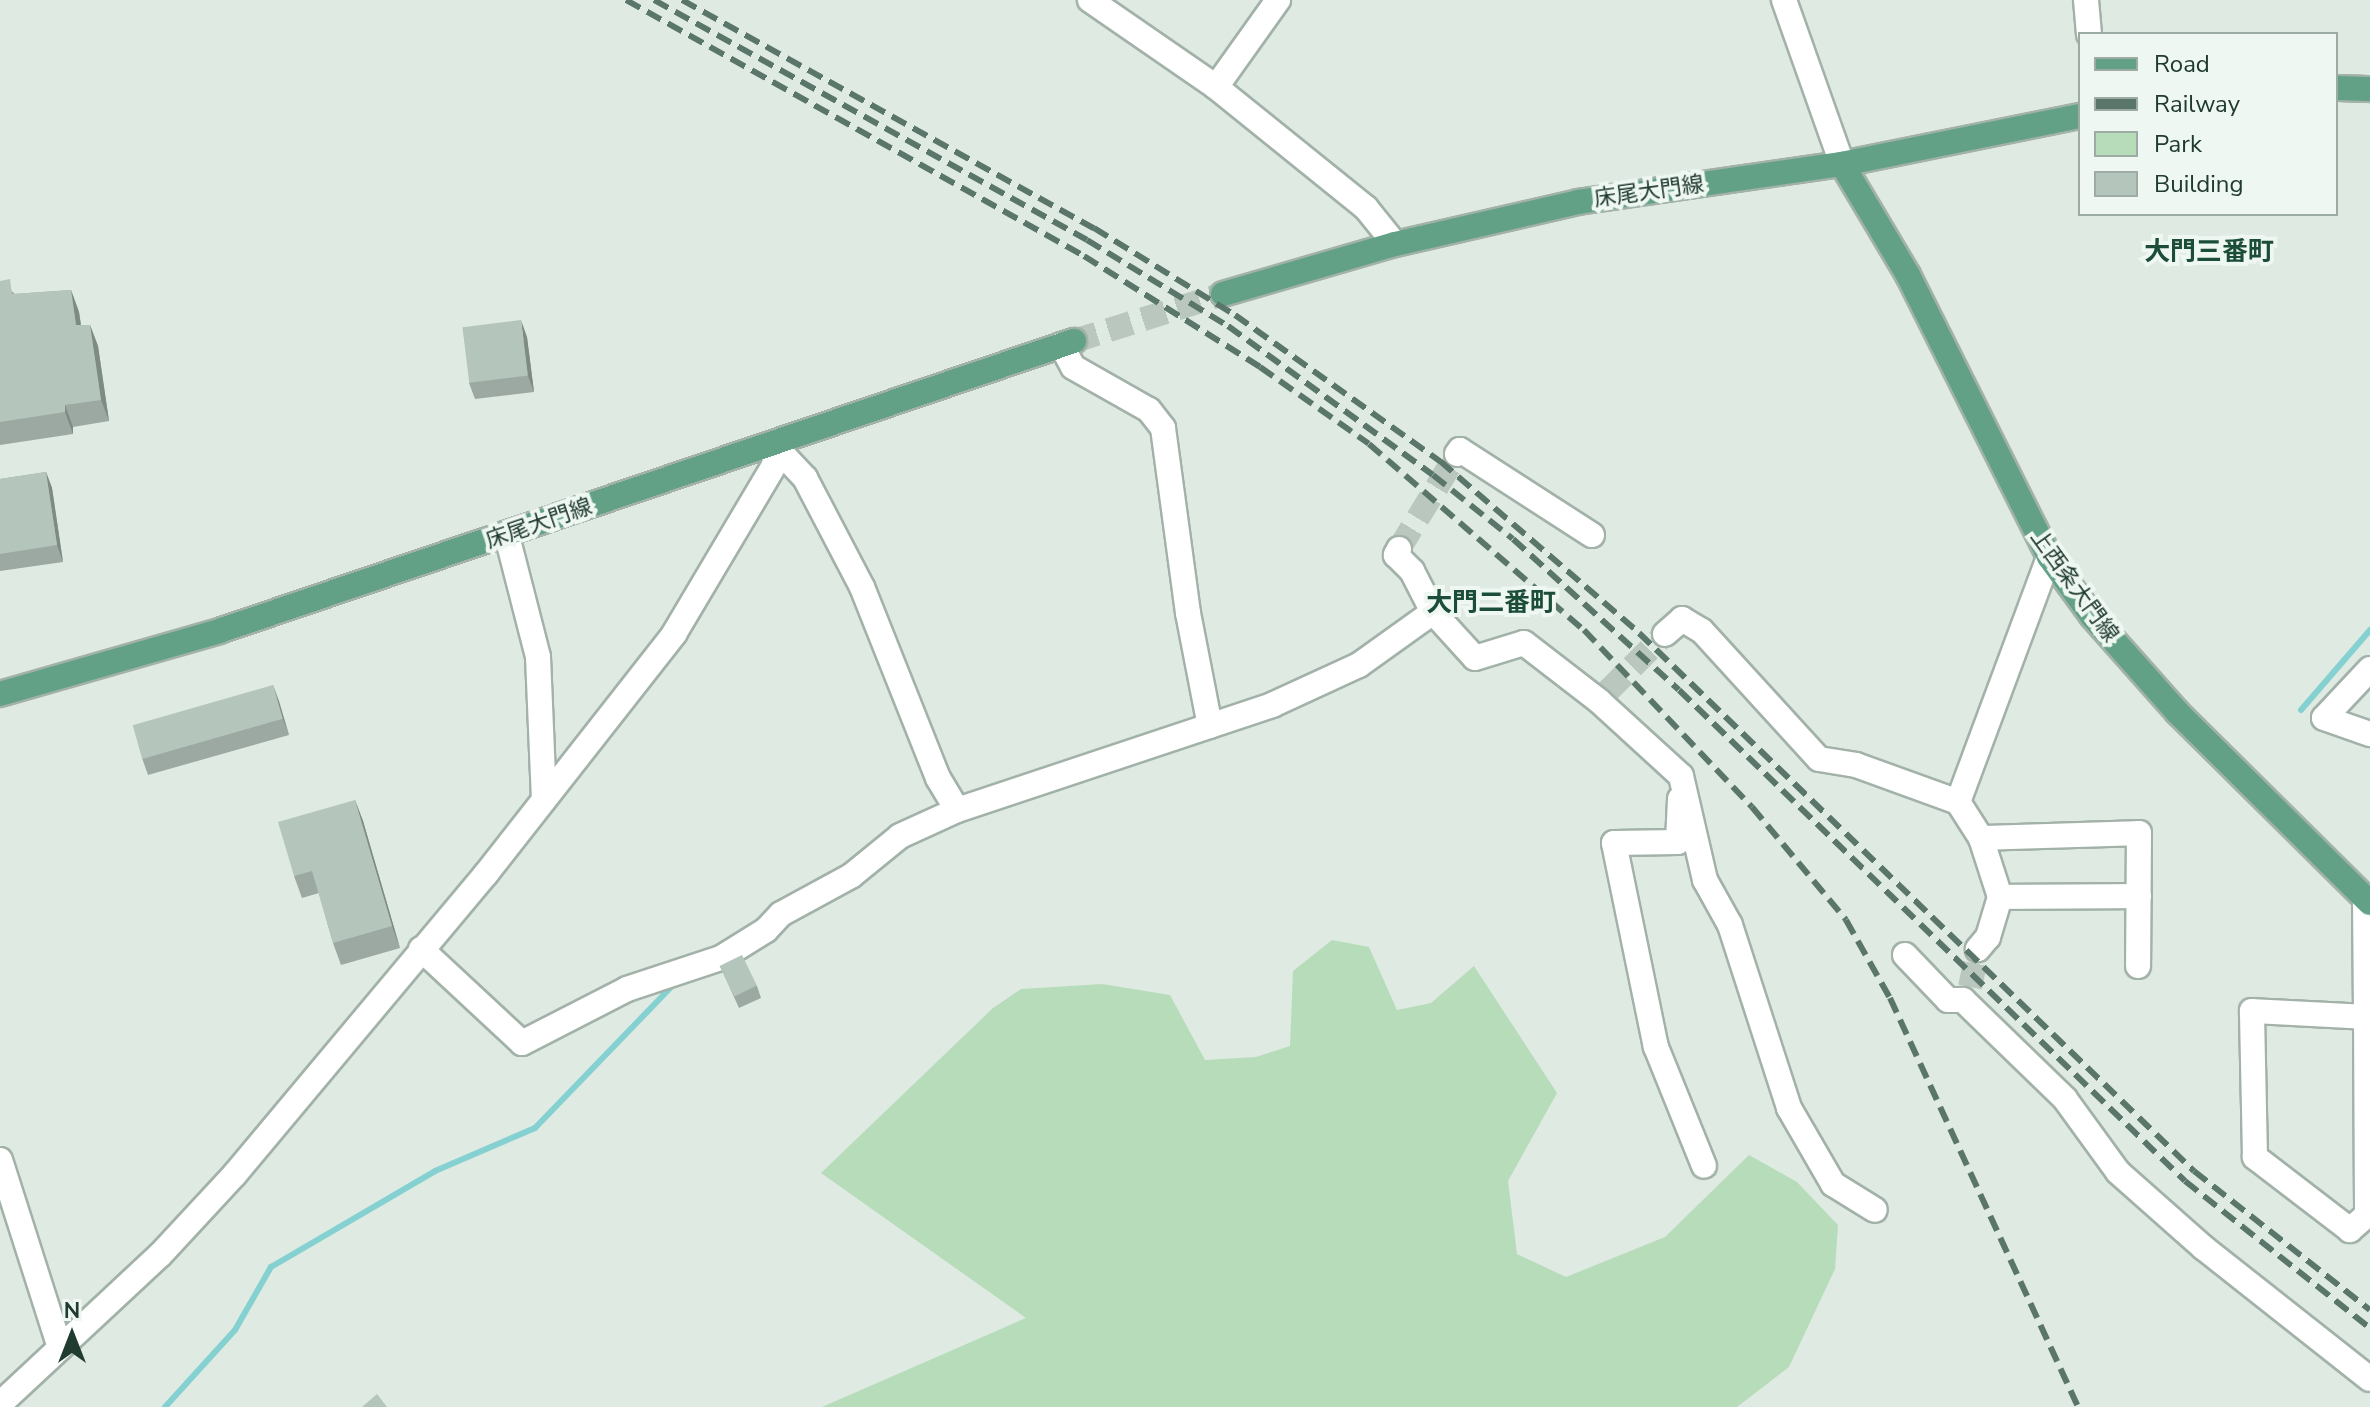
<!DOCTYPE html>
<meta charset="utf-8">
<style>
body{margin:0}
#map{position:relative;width:2370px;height:1407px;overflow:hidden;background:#dfeae3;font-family:"Nunito Sans","Noto Sans JP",sans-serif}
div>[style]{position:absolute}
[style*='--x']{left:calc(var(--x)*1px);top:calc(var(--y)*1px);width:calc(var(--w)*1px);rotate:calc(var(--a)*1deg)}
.green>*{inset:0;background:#b7dcba}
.stream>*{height:6px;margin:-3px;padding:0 3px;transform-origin:3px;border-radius:3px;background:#85d1d1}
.minor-tunnel>*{height:24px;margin-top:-12px;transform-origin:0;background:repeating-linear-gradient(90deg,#b9c7bf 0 24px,transparent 0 36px)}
.major-tunnel>*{height:24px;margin-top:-12px;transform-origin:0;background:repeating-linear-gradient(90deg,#b9c7bf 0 24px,transparent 0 36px)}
.roads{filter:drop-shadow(2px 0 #a2b2a9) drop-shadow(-2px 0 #a2b2a9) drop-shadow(0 2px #a2b2a9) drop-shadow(0 -2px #a2b2a9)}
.minor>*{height:24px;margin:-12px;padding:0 12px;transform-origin:12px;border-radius:12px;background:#fff}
.major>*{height:24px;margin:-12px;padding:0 12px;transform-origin:12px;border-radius:12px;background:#62a186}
.rail>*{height:6px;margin-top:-3px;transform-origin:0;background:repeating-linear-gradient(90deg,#5a766a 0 16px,transparent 0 24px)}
.wall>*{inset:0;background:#9ba9a2}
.shaded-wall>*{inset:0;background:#7e8a84}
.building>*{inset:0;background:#b4c5bc;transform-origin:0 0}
span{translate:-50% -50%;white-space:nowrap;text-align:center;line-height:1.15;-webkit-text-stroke:8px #eff7f2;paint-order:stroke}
.street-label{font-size:22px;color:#203b2f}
.quarter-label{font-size:26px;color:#1b4d38;font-weight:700}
.legend{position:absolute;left:2078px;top:32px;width:260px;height:184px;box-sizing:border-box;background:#eff7f2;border:2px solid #9caca4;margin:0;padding:10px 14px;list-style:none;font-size:24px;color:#203b2f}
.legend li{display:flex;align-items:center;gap:16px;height:40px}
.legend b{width:40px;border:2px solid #9caca4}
.north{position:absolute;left:32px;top:1295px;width:80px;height:80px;-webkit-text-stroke:6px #eff7f2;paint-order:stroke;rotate:0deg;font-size:22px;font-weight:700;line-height:32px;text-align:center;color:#203b2f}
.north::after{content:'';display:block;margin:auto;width:28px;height:36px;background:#203b2f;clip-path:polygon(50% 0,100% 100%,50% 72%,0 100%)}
</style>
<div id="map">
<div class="green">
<i style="clip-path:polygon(1332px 940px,1369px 947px,1397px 1010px,1431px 1003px,1474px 966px,1557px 1093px,1508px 1181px,1517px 1254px,1566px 1277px,1665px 1237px,1749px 1155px,1797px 1182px,1838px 1225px,1835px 1269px,1789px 1367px,1737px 1407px,822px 1407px,1026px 1318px,821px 1173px,993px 1008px,1021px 989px,1102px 984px,1170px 995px,1205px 1060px,1256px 1057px,1290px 1046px,1293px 971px)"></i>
</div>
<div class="stream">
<i style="--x:2301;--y:710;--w:106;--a:-49.2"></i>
<i style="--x:165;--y:1407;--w:104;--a:-47.7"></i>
<i style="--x:235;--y:1330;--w:73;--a:-60.3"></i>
<i style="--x:271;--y:1267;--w:190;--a:-30.3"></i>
<i style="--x:435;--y:1171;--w:109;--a:-23.3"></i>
<i style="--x:535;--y:1128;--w:204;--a:-46"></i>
</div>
<div class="minor-tunnel">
<i style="--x:1399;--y:549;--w:111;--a:-58.6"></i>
<i style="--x:1607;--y:692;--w:82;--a:-45"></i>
<i style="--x:1970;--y:987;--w:39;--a:-78"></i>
</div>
<div class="major-tunnel">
<i style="--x:1074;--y:341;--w:156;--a:-17.5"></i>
</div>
<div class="roads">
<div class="minor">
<i style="--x:1090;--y:0;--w:153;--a:34.6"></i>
<i style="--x:1216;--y:87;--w:193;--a:38.9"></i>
<i style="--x:1366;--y:208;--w:46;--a:51.1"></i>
<i style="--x:1784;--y:0;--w:174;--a:70.5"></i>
<i style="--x:2086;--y:0;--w:34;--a:85"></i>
<i style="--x:1216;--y:87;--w:107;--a:-54.5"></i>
<i style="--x:1061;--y:345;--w:25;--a:61"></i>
<i style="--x:1073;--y:367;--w:87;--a:29.5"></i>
<i style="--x:1149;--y:410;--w:23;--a:52"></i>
<i style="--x:1163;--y:428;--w:187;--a:82.3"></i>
<i style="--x:1188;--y:613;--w:115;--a:79"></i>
<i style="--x:773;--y:444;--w:47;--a:46.7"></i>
<i style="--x:805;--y:478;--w:123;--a:62.4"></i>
<i style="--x:862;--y:587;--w:206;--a:68.3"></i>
<i style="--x:938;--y:778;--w:37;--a:59"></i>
<i style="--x:1457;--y:454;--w:5;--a:-53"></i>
<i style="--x:1460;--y:450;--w:157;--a:32.8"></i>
<i style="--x:507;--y:536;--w:125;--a:75.6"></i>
<i style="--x:538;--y:657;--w:143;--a:87.6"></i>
<i style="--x:1399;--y:549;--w:7;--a:117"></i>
<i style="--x:1396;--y:555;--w:23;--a:45"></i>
<i style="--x:1412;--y:571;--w:46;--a:62.9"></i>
<i style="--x:1433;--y:612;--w:62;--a:47.6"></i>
<i style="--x:1475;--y:658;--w:51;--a:-17"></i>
<i style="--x:1524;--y:643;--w:95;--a:37.7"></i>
<i style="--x:1599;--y:701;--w:111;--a:42.4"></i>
<i style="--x:1681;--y:776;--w:107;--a:77"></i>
<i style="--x:1705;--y:880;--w:51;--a:60.9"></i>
<i style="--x:1730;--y:925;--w:192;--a:72.1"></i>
<i style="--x:1789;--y:1108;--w:88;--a:59.9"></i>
<i style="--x:1833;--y:1184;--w:49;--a:31.8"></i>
<i style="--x:1665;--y:634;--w:23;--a:-41"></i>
<i style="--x:1682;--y:619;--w:23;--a:31"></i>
<i style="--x:1702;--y:631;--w:173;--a:47.6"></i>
<i style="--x:1819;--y:759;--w:37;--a:9"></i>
<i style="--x:1856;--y:765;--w:109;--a:19.9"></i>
<i style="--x:1958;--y:802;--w:43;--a:57.4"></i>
<i style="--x:1981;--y:838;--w:62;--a:72.1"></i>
<i style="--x:2000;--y:897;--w:42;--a:106.7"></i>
<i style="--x:1988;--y:937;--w:16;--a:130"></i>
<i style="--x:2370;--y:669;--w:67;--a:133.2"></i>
<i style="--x:2324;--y:718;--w:49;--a:19.2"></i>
<i style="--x:1680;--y:799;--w:43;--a:92.7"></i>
<i style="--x:1678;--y:842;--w:64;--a:179.1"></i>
<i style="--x:1614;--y:843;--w:208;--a:78.4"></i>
<i style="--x:1656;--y:1047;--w:128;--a:68"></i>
<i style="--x:1958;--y:802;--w:261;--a:-69.6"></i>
<i style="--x:1981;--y:838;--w:158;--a:-1.8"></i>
<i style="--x:2139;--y:833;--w:133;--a:90.4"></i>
<i style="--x:2000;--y:897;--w:139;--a:-0.4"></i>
<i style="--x:2365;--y:898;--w:119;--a:89.5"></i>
<i style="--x:2366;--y:1017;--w:198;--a:89.7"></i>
<i style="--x:2367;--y:1215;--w:23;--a:139"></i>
<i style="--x:2350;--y:1230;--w:120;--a:-142.5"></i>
<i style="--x:2255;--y:1157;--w:146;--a:-91.2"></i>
<i style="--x:2252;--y:1011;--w:114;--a:3"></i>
<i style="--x:421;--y:949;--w:138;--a:42.9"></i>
<i style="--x:522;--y:1043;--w:118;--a:-27.2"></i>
<i style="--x:627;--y:989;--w:99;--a:-18.3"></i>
<i style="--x:721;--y:958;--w:53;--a:-31.9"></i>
<i style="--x:766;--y:930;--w:22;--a:-47"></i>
<i style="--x:781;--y:914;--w:80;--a:-28.5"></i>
<i style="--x:851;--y:876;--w:63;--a:-39.2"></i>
<i style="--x:900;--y:836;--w:63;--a:-24.5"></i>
<i style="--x:957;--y:810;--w:332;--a:-18.4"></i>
<i style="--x:1272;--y:705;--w:96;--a:-24.7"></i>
<i style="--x:1359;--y:665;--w:91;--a:-35.6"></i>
<i style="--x:1905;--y:955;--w:62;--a:46.3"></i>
<i style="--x:1948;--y:1000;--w:15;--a:0"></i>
<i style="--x:1963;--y:1000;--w:142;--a:44.1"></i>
<i style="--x:2065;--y:1099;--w:90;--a:54"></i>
<i style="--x:2118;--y:1172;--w:115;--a:41.5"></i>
<i style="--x:2204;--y:1248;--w:211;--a:38.3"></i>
<i style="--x:0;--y:1160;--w:197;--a:72.3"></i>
<i style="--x:0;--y:1404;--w:219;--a:-43"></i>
<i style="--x:160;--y:1255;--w:110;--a:-47.2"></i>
<i style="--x:235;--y:1174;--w:391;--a:-50.1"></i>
<i style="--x:486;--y:874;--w:305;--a:-51.9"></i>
<i style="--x:674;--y:634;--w:198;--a:-59.3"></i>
<i style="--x:775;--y:464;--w:20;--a:-96"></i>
</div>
<div class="major">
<i style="--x:2336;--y:88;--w:34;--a:2"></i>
<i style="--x:1842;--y:164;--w:129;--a:59.3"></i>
<i style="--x:1908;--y:275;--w:315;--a:63.4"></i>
<i style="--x:2049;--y:557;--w:73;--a:53.9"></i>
<i style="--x:2092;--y:616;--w:130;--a:48.4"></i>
<i style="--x:2178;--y:713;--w:270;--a:44.7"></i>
<i style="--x:1223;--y:294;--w:179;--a:-16.2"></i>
<i style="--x:1395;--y:244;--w:188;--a:-12.9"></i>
<i style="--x:1578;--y:202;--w:267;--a:-8.2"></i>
<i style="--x:1842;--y:164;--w:243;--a:-11.4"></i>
<i style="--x:0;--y:694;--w:228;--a:-16"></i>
<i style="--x:219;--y:631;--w:903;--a:-18.74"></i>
</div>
</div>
<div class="rail">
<i style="--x:626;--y:0;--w:525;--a:29.2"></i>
<i style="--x:1084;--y:256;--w:208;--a:32.2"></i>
<i style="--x:1260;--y:367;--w:133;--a:35.2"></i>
<i style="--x:1369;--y:444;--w:284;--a:40.9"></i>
<i style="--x:1584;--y:630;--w:244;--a:46.5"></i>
<i style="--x:1752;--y:807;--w:147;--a:50.2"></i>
<i style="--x:1846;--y:920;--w:90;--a:60.6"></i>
<i style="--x:1890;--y:998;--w:450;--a:65.3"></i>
<i style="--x:654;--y:0;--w:495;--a:29"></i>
<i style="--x:1087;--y:240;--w:165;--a:31.4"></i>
<i style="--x:1228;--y:326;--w:253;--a:36"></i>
<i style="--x:1433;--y:475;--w:102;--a:38.7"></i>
<i style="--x:1513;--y:539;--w:224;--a:42.3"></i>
<i style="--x:1679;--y:690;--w:705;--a:44.14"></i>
<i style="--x:2185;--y:1181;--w:236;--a:38.5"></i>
<i style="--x:682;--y:0;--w:471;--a:29"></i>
<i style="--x:1094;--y:228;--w:166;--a:31.7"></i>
<i style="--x:1235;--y:315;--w:252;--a:35.5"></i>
<i style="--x:1440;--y:461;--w:263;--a:40.8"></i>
<i style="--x:1639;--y:633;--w:773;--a:44.11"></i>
<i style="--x:2194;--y:1171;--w:224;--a:38.3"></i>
</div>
<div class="wall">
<i style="clip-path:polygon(0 281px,15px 294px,71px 290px,79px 312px,81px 325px,90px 325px,98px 346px,109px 421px,73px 427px,73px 434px,0 445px)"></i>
<i style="clip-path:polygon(527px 337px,534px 392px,475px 399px,469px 383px)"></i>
<i style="clip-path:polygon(46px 472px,52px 488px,63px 562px,0 571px,0 479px)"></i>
<i style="clip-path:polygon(273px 685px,289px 735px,148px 775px,142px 758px)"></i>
<i style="clip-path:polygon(355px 800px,363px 821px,400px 948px,341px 965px,333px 943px,319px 893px,302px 898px,294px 876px)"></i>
<i style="clip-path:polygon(720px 966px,757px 986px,761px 998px,739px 1008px)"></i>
</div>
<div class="shaded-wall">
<i style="clip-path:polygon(71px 290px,79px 312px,84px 347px,76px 325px)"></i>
<i style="clip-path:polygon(521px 320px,527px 337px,534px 392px,528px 376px)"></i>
<i style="clip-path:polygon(90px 325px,98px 346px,109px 421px,101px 400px)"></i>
<i style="clip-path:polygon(65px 405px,73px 427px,73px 434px,65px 412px)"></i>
<i style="clip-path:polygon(46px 472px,52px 488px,63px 562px,57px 545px)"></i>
<i style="clip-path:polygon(273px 685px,279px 701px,289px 735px,283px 719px)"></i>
<i style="clip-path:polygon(355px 800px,363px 821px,400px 948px,392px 926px)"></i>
</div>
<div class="building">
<i style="clip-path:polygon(10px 279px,12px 294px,71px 290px,76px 325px,90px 325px,101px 400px,65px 405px,65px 412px,0 422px,0 281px)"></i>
<i style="left:521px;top:320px;width:56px;height:59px;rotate:83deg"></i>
<i style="clip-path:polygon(46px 472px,57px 545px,0 554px,0 479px)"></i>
<i style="left:273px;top:685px;width:35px;height:146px;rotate:74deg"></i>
<i style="clip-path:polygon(355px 800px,392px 926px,333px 943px,312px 871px,294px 876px,278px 822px)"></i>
<i style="left:742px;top:955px;width:34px;height:25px;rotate:64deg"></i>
<i style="clip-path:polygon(377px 1394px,387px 1407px,362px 1407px)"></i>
</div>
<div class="street-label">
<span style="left:1649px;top:192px;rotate:-8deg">床尾大門線</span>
<span style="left:539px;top:524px;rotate:-19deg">床尾大門線</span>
<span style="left:2074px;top:586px;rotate:54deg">上西条大門線</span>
</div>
<div class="quarter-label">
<span style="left:2209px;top:252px">大門三番町</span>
<span style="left:1491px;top:603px">大門二番町</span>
</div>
<ul class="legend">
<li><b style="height:10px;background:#62a186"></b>Road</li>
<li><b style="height:10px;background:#5a766a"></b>Railway</li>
<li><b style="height:22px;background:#b7dcba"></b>Park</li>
<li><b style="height:22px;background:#b4c5bc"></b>Building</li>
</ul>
<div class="north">N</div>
</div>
